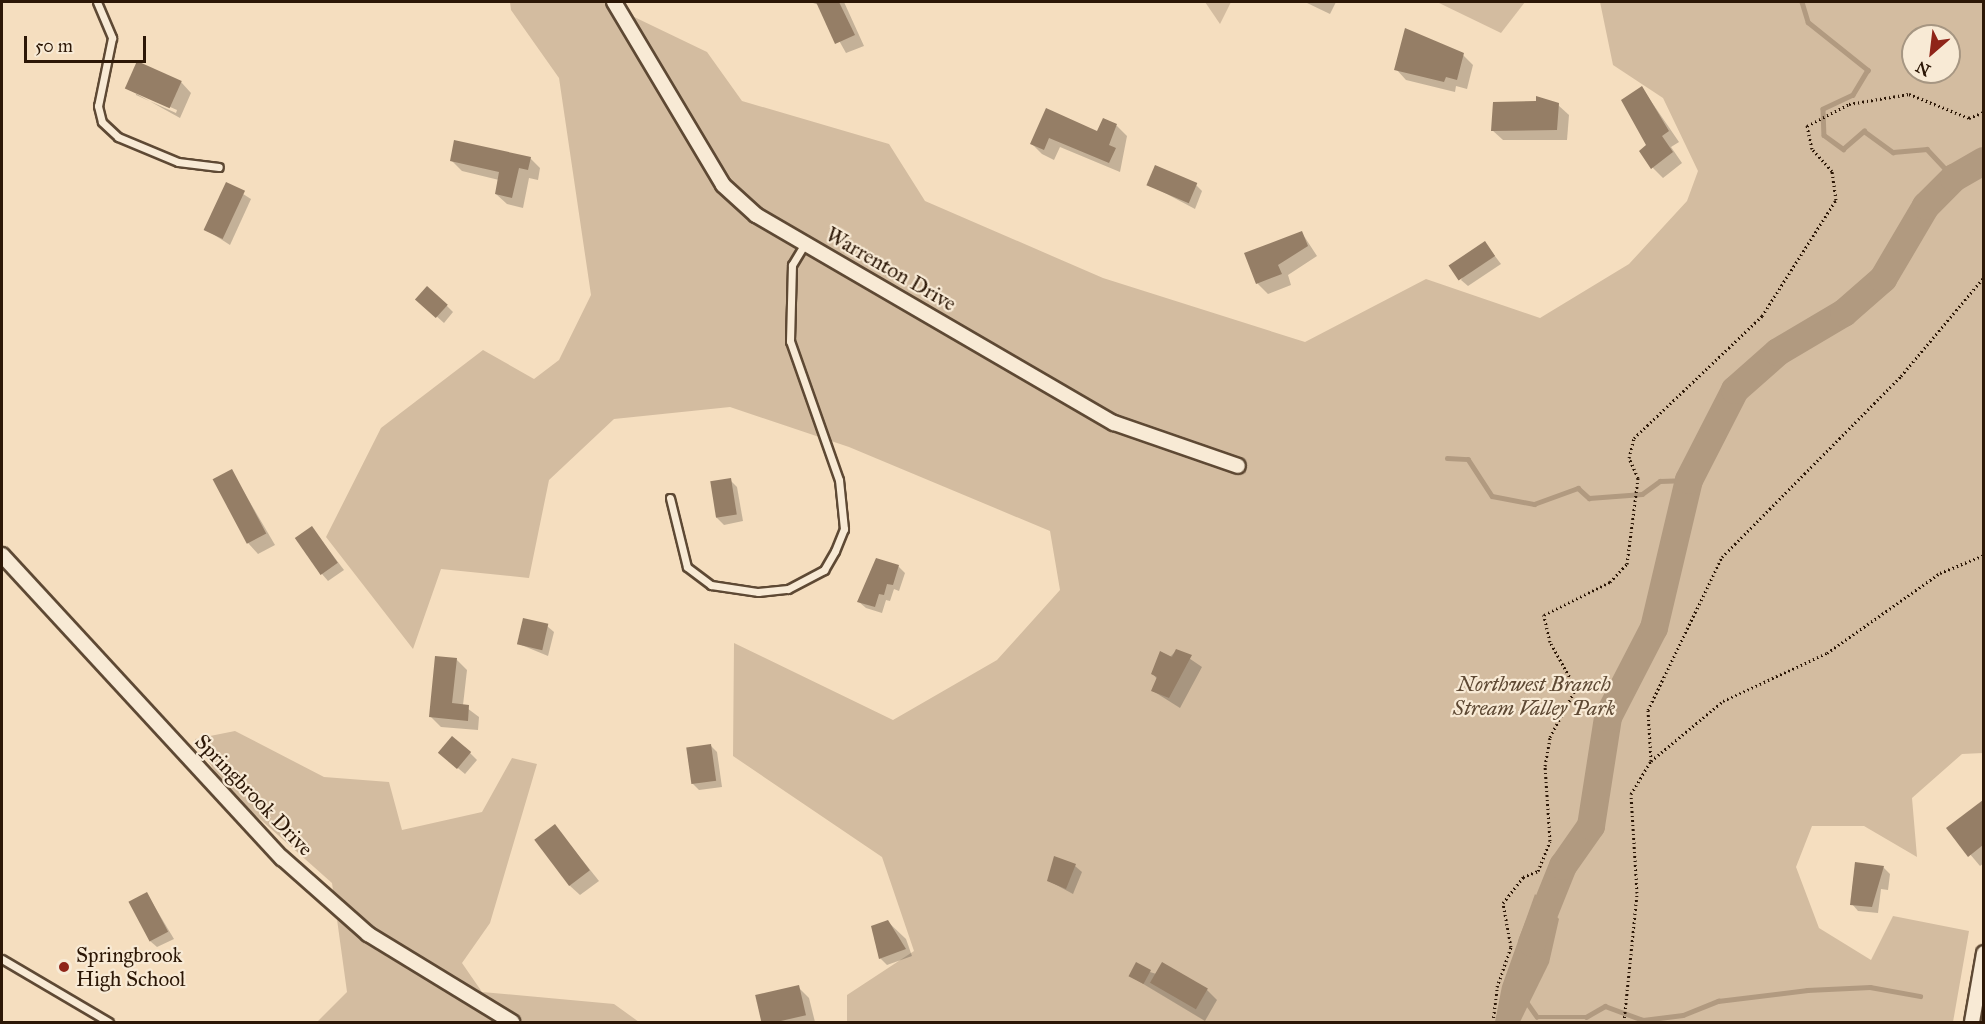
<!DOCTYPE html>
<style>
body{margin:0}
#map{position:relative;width:1985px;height:1024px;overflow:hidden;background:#f5debf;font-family:"IM FELL Great Primer",serif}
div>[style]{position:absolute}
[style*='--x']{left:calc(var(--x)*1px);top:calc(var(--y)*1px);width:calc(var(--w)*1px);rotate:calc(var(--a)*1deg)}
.green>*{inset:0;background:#d3bca0}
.water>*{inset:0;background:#b19a80}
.shadow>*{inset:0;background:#0003}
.stream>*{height:4.5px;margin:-2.25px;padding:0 2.25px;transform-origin:2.25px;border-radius:2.25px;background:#b19a80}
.river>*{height:28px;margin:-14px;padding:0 14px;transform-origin:14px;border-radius:14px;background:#b19a80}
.building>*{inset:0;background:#957e66;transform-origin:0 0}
.path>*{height:3px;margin-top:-1.5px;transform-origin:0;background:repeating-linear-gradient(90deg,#2c1706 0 1.5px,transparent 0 4.5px)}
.roads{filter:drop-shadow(2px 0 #5e4934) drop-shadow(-2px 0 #5e4934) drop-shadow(0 2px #5e4934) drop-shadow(0 -2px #5e4934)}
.service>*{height:7px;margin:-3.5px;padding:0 3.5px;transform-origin:3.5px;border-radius:3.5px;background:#f8ead5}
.minor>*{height:14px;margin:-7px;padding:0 7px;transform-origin:7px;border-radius:7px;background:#f8ead5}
.dots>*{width:16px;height:16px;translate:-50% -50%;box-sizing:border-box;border:3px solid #f8ead5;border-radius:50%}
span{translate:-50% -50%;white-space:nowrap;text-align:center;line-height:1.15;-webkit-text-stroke:4.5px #f8ead5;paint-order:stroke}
.street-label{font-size:21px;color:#2c1706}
.park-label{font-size:21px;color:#5e4934;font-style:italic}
.poi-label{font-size:21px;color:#2c1706}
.left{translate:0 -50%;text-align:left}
.frame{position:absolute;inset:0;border:3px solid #2c1706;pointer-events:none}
.north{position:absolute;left:1901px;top:24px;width:60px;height:60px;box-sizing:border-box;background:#f8ead5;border:2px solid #a69682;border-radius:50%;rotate:208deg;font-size:16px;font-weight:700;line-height:24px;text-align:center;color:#2c1706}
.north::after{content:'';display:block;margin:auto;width:21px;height:27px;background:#8f2418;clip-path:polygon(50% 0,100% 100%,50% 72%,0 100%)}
.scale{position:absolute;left:24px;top:36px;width:122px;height:27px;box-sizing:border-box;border:3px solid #2c1706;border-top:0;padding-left:8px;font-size:18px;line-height:21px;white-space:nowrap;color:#2c1706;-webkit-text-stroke:4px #f8ead5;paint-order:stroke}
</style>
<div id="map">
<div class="green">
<i style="clip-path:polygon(evenodd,510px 2px,603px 2px,707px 52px,742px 101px,889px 144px,925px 201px,1103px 278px,1305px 342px,1426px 279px,1540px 318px,1629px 264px,1687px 201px,1698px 171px,1663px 98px,1613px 65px,1600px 2px,1983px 2px,1983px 753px,1962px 754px,1912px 798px,1917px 857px,1864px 826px,1812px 826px,1796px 867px,1819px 928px,1871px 960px,1893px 916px,1969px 931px,1953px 1022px,847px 1022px,847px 995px,914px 951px,882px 857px,733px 756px,734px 643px,893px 720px,997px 660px,1060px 590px,1050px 531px,849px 447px,730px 407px,614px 419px,549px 480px,529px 578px,441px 569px,413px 649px,326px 537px,381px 428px,483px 350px,534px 379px,559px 360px,591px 295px,559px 78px,511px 10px,510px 2px,1913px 36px,1949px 36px,1949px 72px,1913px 72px,1913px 36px)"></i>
<i style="clip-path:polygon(1205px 2px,1231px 2px,1220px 24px)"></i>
<i style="clip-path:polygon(1437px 2px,1525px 2px,1501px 33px)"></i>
<i style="clip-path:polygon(235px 731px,324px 777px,389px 782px,402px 830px,482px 812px,512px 758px,537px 764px,490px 923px,462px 963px,482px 992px,614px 1004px,639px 1022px,317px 1022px,347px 992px,332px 883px,224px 787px,195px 739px)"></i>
</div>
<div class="water">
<i style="clip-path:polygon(1535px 894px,1559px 919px,1549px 963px,1520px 1022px,1495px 1022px,1502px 986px)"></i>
</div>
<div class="shadow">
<i style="clip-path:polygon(810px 2px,844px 2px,864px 46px,846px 53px,819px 5px)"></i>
<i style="clip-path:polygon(1305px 2px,1336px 2px,1330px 14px)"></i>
<i style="clip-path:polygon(1463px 55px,1473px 65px,1467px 89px,1456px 86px,1455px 92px,1406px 80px,1396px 69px)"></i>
<i style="clip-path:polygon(evenodd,181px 82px,191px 93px,180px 118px,126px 88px,181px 82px,136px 92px,177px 110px,176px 113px,136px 95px,136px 92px)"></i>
<i style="clip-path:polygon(1642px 88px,1679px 142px,1671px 147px,1682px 163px,1663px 178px,1653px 168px)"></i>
<i style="clip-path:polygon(1558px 105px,1569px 115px,1567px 140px,1503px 140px,1492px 130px)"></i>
<i style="clip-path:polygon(1047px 110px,1098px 133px,1104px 120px,1117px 126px,1127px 136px,1120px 172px,1060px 147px,1054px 160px,1042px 154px,1032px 144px)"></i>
<i style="clip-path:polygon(530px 158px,540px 168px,538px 180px,529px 178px,523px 208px,507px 204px,496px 194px,499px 180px,462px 171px,452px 161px)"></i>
<i style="clip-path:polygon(227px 184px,251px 199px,230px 245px,205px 229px)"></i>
<i style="clip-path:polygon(1148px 184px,1196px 185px,1202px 191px,1195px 209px)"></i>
<i style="clip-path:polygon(1302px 233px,1317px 256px,1288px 275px,1291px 285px,1268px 294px,1257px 283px)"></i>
<i style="clip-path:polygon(1485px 243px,1501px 264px,1468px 286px,1461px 280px)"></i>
<i style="clip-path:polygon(424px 305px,447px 306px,453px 312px,444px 323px)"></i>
<i style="clip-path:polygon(231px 470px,275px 545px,258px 554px,248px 543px)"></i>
<i style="clip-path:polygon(730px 480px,737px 487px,743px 521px,724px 525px,717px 518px)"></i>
<i style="clip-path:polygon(312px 528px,344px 570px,328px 581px,322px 574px)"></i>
<i style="clip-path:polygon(898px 566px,905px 573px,899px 591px,894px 589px,890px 601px,886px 600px,882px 613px,866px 608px,859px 602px)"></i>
<i style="clip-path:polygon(547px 626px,554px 632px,548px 656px,519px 644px)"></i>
<i style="clip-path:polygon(1177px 650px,1202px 667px,1180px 708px,1153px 691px,1157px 679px,1153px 674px)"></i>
<i style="clip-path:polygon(456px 659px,467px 670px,463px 705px,479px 717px,478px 730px,441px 727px,430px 716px)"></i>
<i style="clip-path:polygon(711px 746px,717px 752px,722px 787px,699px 790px,692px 783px)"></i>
<i style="clip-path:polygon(470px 753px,477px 760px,465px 774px,447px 759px)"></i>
<i style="clip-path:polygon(1984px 801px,1984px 863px,1980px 866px,1948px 828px)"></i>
<i style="clip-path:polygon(555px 826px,599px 881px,580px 895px,569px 885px)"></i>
<i style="clip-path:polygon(1075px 866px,1082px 872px,1073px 894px,1049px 881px)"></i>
<i style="clip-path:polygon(1883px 867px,1890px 874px,1888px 890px,1881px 889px,1878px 913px,1858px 911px,1852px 904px)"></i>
<i style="clip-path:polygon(147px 894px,174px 939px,157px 947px,150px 941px)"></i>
<i style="clip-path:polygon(888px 922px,906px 939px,912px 956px,887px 965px,880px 958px)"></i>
<i style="clip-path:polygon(1150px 972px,1207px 990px,1217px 1000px,1205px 1021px,1130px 976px)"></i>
<i style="clip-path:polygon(798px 987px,809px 998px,815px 1022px,764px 1022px)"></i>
</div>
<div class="stream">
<i style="--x:1802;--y:2;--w:21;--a:73"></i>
<i style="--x:1808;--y:22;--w:77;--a:38.7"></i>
<i style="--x:1868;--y:70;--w:29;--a:121"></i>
<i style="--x:1853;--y:95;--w:33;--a:155"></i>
<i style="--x:1823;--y:109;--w:26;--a:88"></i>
<i style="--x:1824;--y:135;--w:24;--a:36"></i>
<i style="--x:1843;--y:149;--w:28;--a:-41"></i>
<i style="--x:1864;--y:131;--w:36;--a:36"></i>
<i style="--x:1893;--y:152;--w:34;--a:-5"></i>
<i style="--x:1927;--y:149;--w:40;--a:47"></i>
<i style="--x:1447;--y:458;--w:21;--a:3"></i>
<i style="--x:1468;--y:459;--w:44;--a:57"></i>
<i style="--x:1492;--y:496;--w:43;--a:10.8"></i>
<i style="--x:1534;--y:504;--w:47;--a:-20"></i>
<i style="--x:1578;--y:488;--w:15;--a:42"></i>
<i style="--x:1589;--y:498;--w:53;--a:-4.3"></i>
<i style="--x:1642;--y:494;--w:22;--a:-36"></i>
<i style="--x:1660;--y:481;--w:29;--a:-2"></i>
<i style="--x:1526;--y:1001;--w:19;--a:55"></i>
<i style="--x:1537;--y:1017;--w:49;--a:0"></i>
<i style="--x:1586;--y:1017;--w:22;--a:-30"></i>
<i style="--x:1605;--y:1006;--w:40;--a:20.2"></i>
<i style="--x:1643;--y:1020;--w:40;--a:-7.1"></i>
<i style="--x:1683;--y:1015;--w:38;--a:-22"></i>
<i style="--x:1718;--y:1001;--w:90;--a:-7"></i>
<i style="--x:1807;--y:990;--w:63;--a:-2.7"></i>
<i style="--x:1870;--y:987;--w:51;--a:10.2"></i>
</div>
<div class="river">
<i style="--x:1532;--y:943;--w:83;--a:-68.1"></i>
<i style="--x:1563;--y:866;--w:49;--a:-55"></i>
<i style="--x:1591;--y:826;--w:110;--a:-81.1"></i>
<i style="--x:1608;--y:717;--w:100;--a:-62.7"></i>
<i style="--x:1654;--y:628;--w:152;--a:-76.7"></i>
<i style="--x:1689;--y:480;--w:101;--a:-62.9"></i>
<i style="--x:1735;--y:390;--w:57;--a:-41.5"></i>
<i style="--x:1778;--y:352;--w:77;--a:-30.6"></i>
<i style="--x:1844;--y:313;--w:52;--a:-41.1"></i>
<i style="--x:1883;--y:279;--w:85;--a:-59.5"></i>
<i style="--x:1926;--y:206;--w:40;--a:-45"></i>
<i style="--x:1954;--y:178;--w:34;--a:-30"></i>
</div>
<div class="building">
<i style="clip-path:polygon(816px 2px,839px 2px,855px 35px,835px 44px)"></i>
<i style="clip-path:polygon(1405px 28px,1464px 53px,1457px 80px,1446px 77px,1444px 82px,1394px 70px)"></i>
<i style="left:137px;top:61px;width:49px;height:30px;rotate:24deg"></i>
<i style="clip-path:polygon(1642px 86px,1669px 131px,1662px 136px,1673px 152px,1651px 169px,1639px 151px,1646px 145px,1621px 100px)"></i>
<i style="clip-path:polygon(1536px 96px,1559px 103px,1557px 130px,1491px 131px,1493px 102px,1536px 101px)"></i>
<i style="clip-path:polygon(1046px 108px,1097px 131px,1103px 118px,1117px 124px,1109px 145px,1116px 148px,1109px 163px,1049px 138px,1044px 150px,1030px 144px)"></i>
<i style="clip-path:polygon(454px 140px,531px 157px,528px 170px,519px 168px,512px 198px,495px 194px,499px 172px,450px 161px)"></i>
<i style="left:1155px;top:165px;width:46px;height:22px;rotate:23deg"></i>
<i style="left:226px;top:182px;width:21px;height:53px;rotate:25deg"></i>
<i style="clip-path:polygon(1302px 231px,1308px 246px,1278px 265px,1282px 274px,1256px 284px,1244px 253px)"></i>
<i style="left:1485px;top:241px;width:18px;height:44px;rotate:56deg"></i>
<i style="left:427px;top:286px;width:28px;height:18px;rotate:42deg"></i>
<i style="left:232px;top:469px;width:73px;height:22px;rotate:62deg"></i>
<i style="left:731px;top:478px;width:37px;height:21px;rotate:81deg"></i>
<i style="left:312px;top:526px;width:45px;height:21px;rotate:55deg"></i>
<i style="clip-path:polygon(876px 558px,899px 565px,893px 585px,887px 584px,884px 595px,879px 594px,875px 607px,857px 602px)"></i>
<i style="left:523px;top:618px;width:26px;height:27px;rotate:13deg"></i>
<i style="clip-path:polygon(1176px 649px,1192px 655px,1169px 698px,1151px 691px,1157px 677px,1151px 674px,1160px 651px,1172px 657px)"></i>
<i style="clip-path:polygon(435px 656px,457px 658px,452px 703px,469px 705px,468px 721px,429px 717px)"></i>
<i style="left:452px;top:736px;width:25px;height:22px;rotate:40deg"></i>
<i style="left:711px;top:744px;width:37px;height:25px;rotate:82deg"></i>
<i style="clip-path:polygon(1983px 800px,1983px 845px,1968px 857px,1946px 828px)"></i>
<i style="left:555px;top:824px;width:58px;height:26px;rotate:53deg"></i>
<i style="clip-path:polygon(1054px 856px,1076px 864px,1066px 889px,1047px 881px)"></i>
<i style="clip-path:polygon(1855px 862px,1884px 866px,1872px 907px,1850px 905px)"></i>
<i style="left:147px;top:892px;width:45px;height:21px;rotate:62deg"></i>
<i style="clip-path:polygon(888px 920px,906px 949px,879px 959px,871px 926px)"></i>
<i style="left:1136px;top:962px;width:17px;height:16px;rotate:28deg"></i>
<i style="left:1162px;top:962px;width:53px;height:24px;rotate:30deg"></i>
<i style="left:799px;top:985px;width:31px;height:45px;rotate:77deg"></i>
</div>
<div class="path">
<i style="--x:1651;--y:761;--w:51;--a:-93.4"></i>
<i style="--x:1648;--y:710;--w:170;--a:-64.2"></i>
<i style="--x:1722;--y:557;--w:255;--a:-45.3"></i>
<i style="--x:1901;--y:376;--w:129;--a:-50"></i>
<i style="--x:1493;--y:1022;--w:35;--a:-83"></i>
<i style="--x:1497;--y:987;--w:42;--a:-70.7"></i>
<i style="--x:1511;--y:947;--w:45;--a:-100.3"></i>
<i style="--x:1503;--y:903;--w:33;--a:-52"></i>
<i style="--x:1523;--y:877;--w:16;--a:-22"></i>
<i style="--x:1538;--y:871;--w:32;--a:-68"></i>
<i style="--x:1550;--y:841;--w:75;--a:-93.8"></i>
<i style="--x:1545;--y:766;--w:29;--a:-80"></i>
<i style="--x:1550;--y:737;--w:55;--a:-62"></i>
<i style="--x:1576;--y:688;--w:53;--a:-119.5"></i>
<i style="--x:1550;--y:642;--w:28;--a:-103"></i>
<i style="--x:1544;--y:615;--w:74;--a:-26.6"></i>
<i style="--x:1610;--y:582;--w:25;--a:-47"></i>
<i style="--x:1627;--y:564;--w:87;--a:-82.7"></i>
<i style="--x:1638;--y:478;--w:22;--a:-114"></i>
<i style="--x:1629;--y:458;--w:21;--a:-76"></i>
<i style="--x:1634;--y:438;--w:177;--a:-43.6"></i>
<i style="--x:1762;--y:316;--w:138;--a:-57.5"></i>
<i style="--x:1836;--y:200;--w:29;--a:-98"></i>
<i style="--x:1832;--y:171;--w:30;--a:-132"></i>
<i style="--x:1812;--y:149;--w:24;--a:-102"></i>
<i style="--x:1807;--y:126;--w:47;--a:-27.6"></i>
<i style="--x:1849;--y:104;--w:61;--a:-9.5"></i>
<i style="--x:1909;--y:94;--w:65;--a:21.8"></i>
<i style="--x:1969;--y:118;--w:16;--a:-22"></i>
<i style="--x:1624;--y:1022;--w:130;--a:-84.2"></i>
<i style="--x:1637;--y:893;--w:99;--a:-93.5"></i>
<i style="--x:1631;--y:794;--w:39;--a:-59"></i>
<i style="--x:1651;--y:761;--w:94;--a:-39.8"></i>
<i style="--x:1723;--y:701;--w:115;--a:-24.8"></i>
<i style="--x:1827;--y:653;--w:138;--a:-35.3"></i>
<i style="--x:1940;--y:573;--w:48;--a:-22.2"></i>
</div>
<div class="roads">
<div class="service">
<i style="--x:97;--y:2;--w:39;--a:67"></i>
<i style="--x:112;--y:38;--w:69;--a:101.6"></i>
<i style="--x:98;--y:106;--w:16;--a:76"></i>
<i style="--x:102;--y:122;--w:22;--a:43"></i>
<i style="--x:118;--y:137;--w:65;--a:22.6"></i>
<i style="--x:178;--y:162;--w:41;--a:7"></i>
<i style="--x:670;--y:498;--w:71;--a:76.2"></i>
<i style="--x:687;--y:567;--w:30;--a:37"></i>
<i style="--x:711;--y:585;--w:48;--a:8.5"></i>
<i style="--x:758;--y:592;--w:30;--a:-6"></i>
<i style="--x:788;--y:589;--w:41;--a:-27.8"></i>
<i style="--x:824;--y:570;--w:22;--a:-60"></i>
<i style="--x:835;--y:551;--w:24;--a:-68"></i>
<i style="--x:844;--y:529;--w:49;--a:-95.8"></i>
<i style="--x:839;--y:480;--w:147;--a:-109.4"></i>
<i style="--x:790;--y:341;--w:76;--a:-88.5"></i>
<i style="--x:792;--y:265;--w:26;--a:-59"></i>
<i style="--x:2;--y:959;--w:124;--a:30.5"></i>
</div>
<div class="minor">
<i style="--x:614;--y:2;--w:213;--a:59.2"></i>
<i style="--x:723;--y:185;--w:45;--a:42.3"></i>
<i style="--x:756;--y:215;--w:414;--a:30.2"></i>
<i style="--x:1114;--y:423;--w:131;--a:19.1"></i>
<i style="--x:2;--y:555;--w:413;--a:47.3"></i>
<i style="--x:282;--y:858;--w:115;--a:41.5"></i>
<i style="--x:368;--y:934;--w:169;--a:31.4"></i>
<i style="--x:1972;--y:1022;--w:70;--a:-80.1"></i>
</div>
</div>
<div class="dots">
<i style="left:64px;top:967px;background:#8f2418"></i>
</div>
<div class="street-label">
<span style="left:891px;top:269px;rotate:30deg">Warrenton Drive</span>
<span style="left:254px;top:795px;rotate:46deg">Springbrook Drive</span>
</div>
<div class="park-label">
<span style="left:1534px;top:696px">Northwest Branch<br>Stream Valley Park</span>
</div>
<div class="poi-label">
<span class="left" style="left:76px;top:967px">Springbrook<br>High School</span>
</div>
<div class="frame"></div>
<div class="north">N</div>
<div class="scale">50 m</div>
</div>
